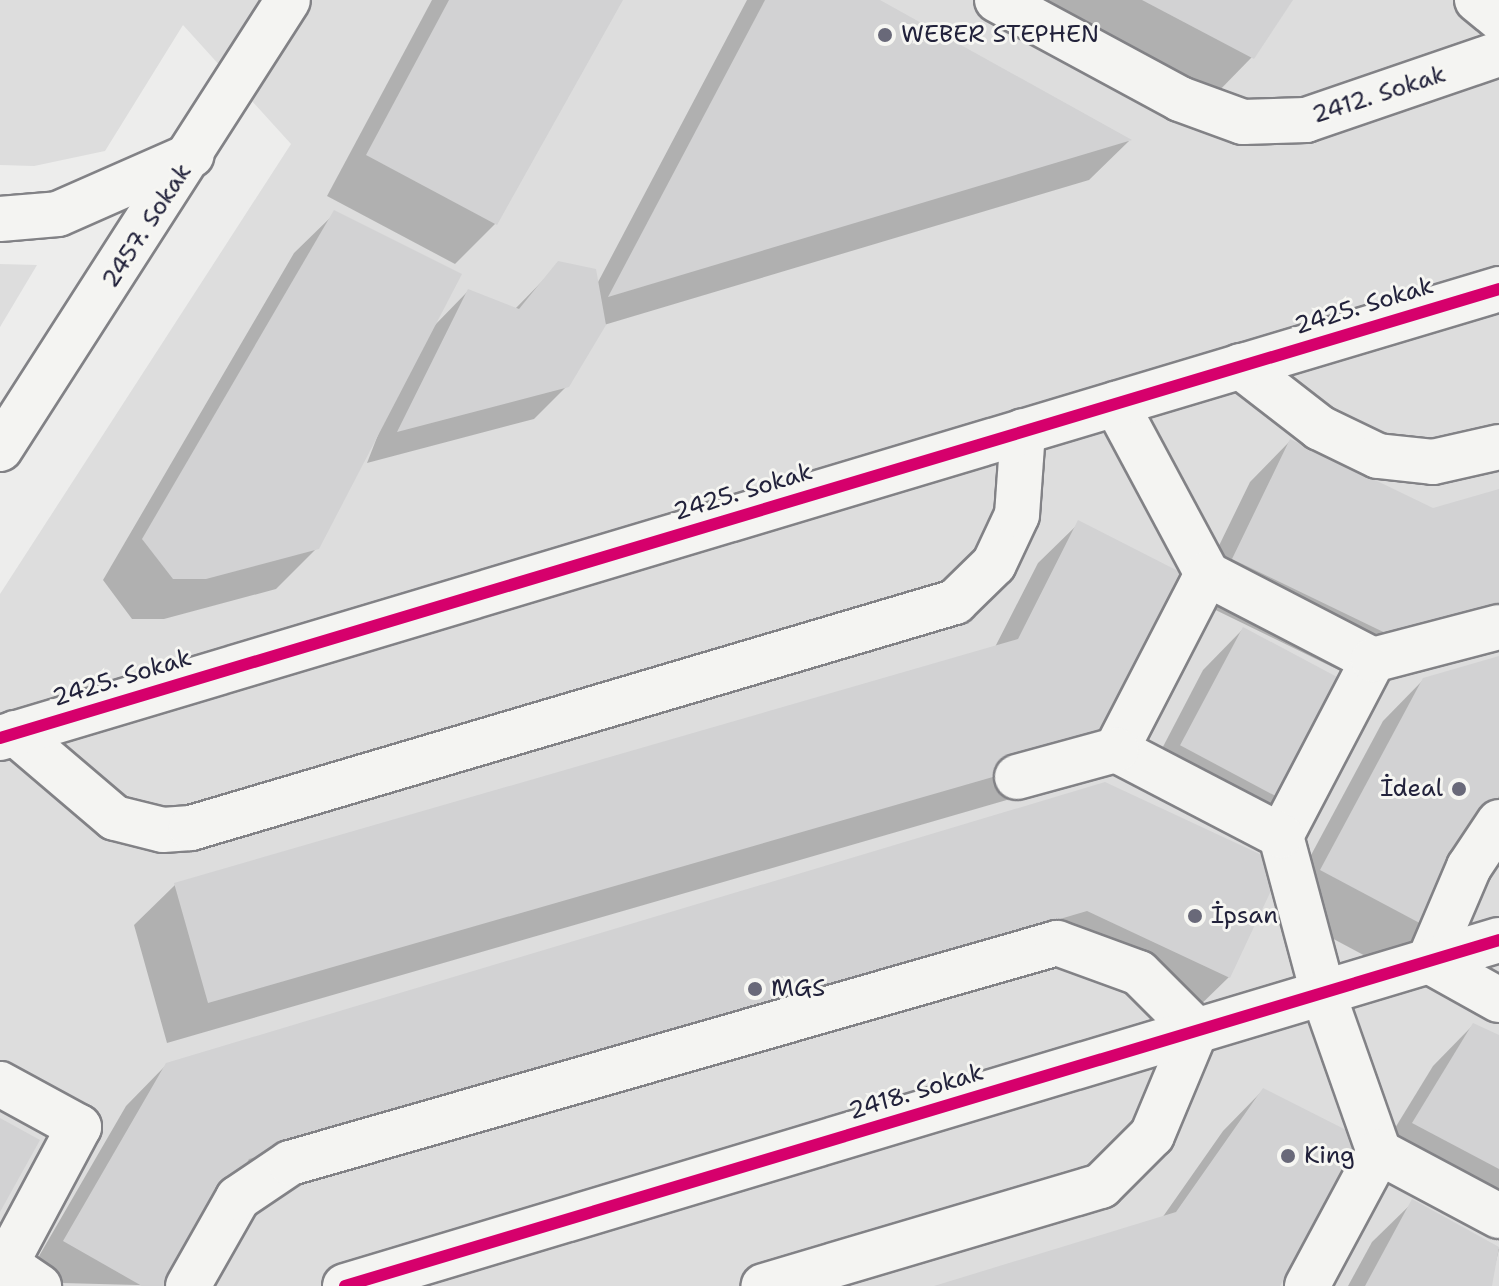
<!DOCTYPE html>
<meta charset="utf-8">
<style>
body{margin:0}
#map{position:relative;width:1499px;height:1286px;overflow:hidden;background:#ededec;font-family:"Shantell Sans",sans-serif}
div>[style]{position:absolute}
[style*='--x']{left:calc(var(--x)*1px);top:calc(var(--y)*1px);width:calc(var(--w)*1px);rotate:calc(var(--a)*1deg)}
.built>*{inset:0;background:#ddd}
.shadow>*{inset:0;background:#0003}
.building>*{inset:0;background:#d2d2d3;transform-origin:0 0}
.roads{filter:drop-shadow(2px 0 #828286) drop-shadow(-2px 0 #828286) drop-shadow(0 2px #828286) drop-shadow(0 -2px #828286)}
.minor>*{height:44px;margin:-22px;padding:0 22px;transform-origin:22px;border-radius:22px;background:#f4f4f2}
.major>*{height:44px;margin:-22px;padding:0 22px;transform-origin:22px;border-radius:22px;background:#f4f4f2}
.cycleway>*{height:12px;margin:-6px;padding:0 6px;transform-origin:6px;border-radius:6px;background:#d6006c}
.dots>*{width:22px;height:22px;translate:-50% -50%;box-sizing:border-box;border:4px solid #f6f6f2;border-radius:50%}
span{translate:-50% -50%;white-space:nowrap;text-align:center;line-height:1.15;-webkit-text-stroke:6px #f6f6f2;paint-order:stroke}
.poi-label{font-size:24px;color:#22223b}
.left{translate:0 -50%;text-align:left}
.right{translate:-100% -50%;text-align:right}
.street-label{font-size:24px;color:#22223b}
</style>
<div id="map">
<div class="built">
<i style="clip-path:polygon(0 0,1499px 0,1499px 1286px,0 1286px,0 594px,291px 144px,183px 25px,105px 151px,34px 166px,0 165px)"></i>
<i style="clip-path:polygon(0 264px,37px 265px,0 327px)"></i>
</div>
<div class="shadow">
<i style="clip-path:polygon(432px 0,621px 0,495px 224px,455px 264px,327px 196px)"></i>
<i style="clip-path:polygon(747px 0,876px 0,1129px 141px,1089px 180px,604px 325px,568px 385px,534px 419px,367px 463px,383px 422px,317px 548px,276px 589px,164px 619px,132px 619px,103px 580px,294px 253px,335px 213px,434px 326px,468px 291px,515px 309px,559px 264px,597px 284px)"></i>
<i style="clip-path:polygon(1024px 0,1291px 0,1252px 57px,1212px 98px)"></i>
<i style="clip-path:polygon(1290px 441px,1432px 510px,1499px 491px,1361px 681px,1193px 599px,1250px 482px)"></i>
<i style="clip-path:polygon(1079px 523px,1052px 787px,167px 1043px,134px 925px,175px 885px,995px 647px,1038px 563px)"></i>
<i style="clip-path:polygon(1243px 629px,1280px 798px,1240px 838px,1142px 787px,1203px 670px)"></i>
<i style="clip-path:polygon(1499px 659px,1499px 815px,1427px 926px,1386px 967px,1281px 911px,1383px 721px,1424px 679px)"></i>
<i style="clip-path:polygon(1105px 785px,1229px 977px,1188px 1017px,1045px 951px,227px 1193px,174px 1286px,24px 1282px,126px 1106px,167px 1064px)"></i>
<i style="clip-path:polygon(1473px 1025px,1499px 1037px,1499px 1231px,1373px 1164px,1433px 1066px)"></i>
<i style="clip-path:polygon(1263px 1090px,1278px 1286px,938px 1286px,1162px 1218px,1223px 1131px)"></i>
<i style="clip-path:polygon(1413px 1202px,1499px 1249px,1490px 1286px,1348px 1286px,1372px 1242px)"></i>
</div>
<div class="building">
<i style="clip-path:polygon(449px 0,623px 0,497px 225px,366px 155px)"></i>
<i style="clip-path:polygon(765px 0,880px 0,1132px 140px,608px 297px)"></i>
<i style="clip-path:polygon(1142px 0,1293px 0,1254px 59px)"></i>
<i style="clip-path:polygon(334px 210px,462px 274px,319px 549px,206px 579px,173px 579px,142px 539px)"></i>
<i style="clip-path:polygon(558px 261px,596px 269px,606px 325px,569px 387px,397px 432px,468px 289px,519px 309px)"></i>
<i style="clip-path:polygon(1290px 439px,1433px 508px,1499px 489px,1499px 614px,1402px 641px,1232px 559px)"></i>
<i style="clip-path:polygon(1078px 520px,1182px 573px,1094px 748px,208px 1003px,174px 883px,1018px 639px)"></i>
<i style="left:1243px;top:627px;width:114px;height:134px;rotate:28deg"></i>
<i style="clip-path:polygon(1499px 656px,1499px 796px,1429px 928px,1320px 870px,1423px 678px)"></i>
<i style="clip-path:polygon(1105px 782px,1283px 865px,1230px 978px,1087px 911px,249px 1159px,176px 1286px,142px 1286px,63px 1241px,166px 1063px)"></i>
<i style="clip-path:polygon(1473px 1023px,1499px 1035px,1499px 1169px,1412px 1123px)"></i>
<i style="clip-path:polygon(1263px 1088px,1360px 1137px,1280px 1286px,934px 1286px,1176px 1212px)"></i>
<i style="clip-path:polygon(0 1118px,40px 1140px,0 1212px)"></i>
<i style="clip-path:polygon(1412px 1199px,1499px 1247px,1492px 1286px,1365px 1286px)"></i>
</div>
<div class="roads">
<div class="minor">
<i style="--x:997;--y:0;--w:208;--a:28.4"></i>
<i style="--x:1180;--y:99;--w:67;--a:20.1"></i>
<i style="--x:1243;--y:122;--w:63;--a:-1.8"></i>
<i style="--x:1306;--y:120;--w:204;--a:-18.9"></i>
<i style="--x:1477;--y:0;--w:28;--a:39"></i>
<i style="--x:1240;--y:366;--w:101;--a:37.8"></i>
<i style="--x:1320;--y:428;--w:64;--a:25.8"></i>
<i style="--x:1378;--y:456;--w:55;--a:6.2"></i>
<i style="--x:1433;--y:462;--w:68;--a:-12.8"></i>
<i style="--x:1116;--y:404;--w:193;--a:61.8"></i>
<i style="--x:1207;--y:574;--w:187;--a:27.4"></i>
<i style="--x:1373;--y:660;--w:199;--a:117.6"></i>
<i style="--x:1281;--y:836;--w:163;--a:75"></i>
<i style="--x:1323;--y:993;--w:169;--a:70.6"></i>
<i style="--x:1379;--y:1152;--w:136;--a:28.1"></i>
<i style="--x:1207;--y:574;--w:198;--a:117.3"></i>
<i style="--x:1116;--y:750;--w:186;--a:27.5"></i>
<i style="--x:1373;--y:660;--w:130;--a:-14.7"></i>
<i style="--x:15;--y:733;--w:131;--a:40.4"></i>
<i style="--x:115;--y:818;--w:49;--a:14"></i>
<i style="--x:163;--y:830;--w:28;--a:-4"></i>
<i style="--x:191;--y:828;--w:797;--a:-16.48"></i>
<i style="--x:955;--y:602;--w:54;--a:-44.3"></i>
<i style="--x:994;--y:564;--w:54;--a:-64.9"></i>
<i style="--x:1017;--y:515;--w:84;--a:-85.9"></i>
<i style="--x:0;--y:738;--w:1565;--a:-16.67"></i>
<i style="--x:1017;--y:777;--w:103;--a:-15.3"></i>
<i style="--x:1499;--y:822;--w:54;--a:123.7"></i>
<i style="--x:1469;--y:867;--w:102;--a:113.1"></i>
<i style="--x:1429;--y:961;--w:80;--a:29.1"></i>
<i style="--x:0;--y:1084;--w:90;--a:28.6"></i>
<i style="--x:79;--y:1127;--w:155;--a:118.1"></i>
<i style="--x:6;--y:1264;--w:40;--a:34"></i>
<i style="--x:188;--y:1286;--w:101;--a:-60.4"></i>
<i style="--x:238;--y:1198;--w:63;--a:-33.9"></i>
<i style="--x:290;--y:1163;--w:798;--a:-16"></i>
<i style="--x:1057;--y:943;--w:87;--a:20.1"></i>
<i style="--x:1139;--y:973;--w:81;--a:45"></i>
<i style="--x:1196;--y:1030;--w:114;--a:112.7"></i>
<i style="--x:1152;--y:1135;--w:72;--a:135"></i>
<i style="--x:1101;--y:1186;--w:352;--a:163.5"></i>
<i style="--x:345;--y:1286;--w:1205;--a:-16.69"></i>
<i style="--x:1307;--y:1286;--w:152;--a:-61.8"></i>
</div>
<div class="major">
<i style="--x:0;--y:219;--w:58;--a:-4.9"></i>
<i style="--x:58;--y:214;--w:146;--a:-23.8"></i>
<i style="--x:0;--y:449;--w:533;--a:-57.32"></i>
</div>
</div>
<div class="cycleway">
<i style="--x:0;--y:738;--w:1565;--a:-16.67"></i>
<i style="--x:345;--y:1286;--w:1205;--a:-16.69"></i>
</div>
<div class="dots">
<i style="left:885px;top:35px;background:#696979"></i>
<i style="left:1459px;top:789px;background:#696979"></i>
<i style="left:1195px;top:916px;background:#696979"></i>
<i style="left:755px;top:989px;background:#696979"></i>
<i style="left:1288px;top:1156px;background:#696979"></i>
</div>
<div class="poi-label">
<span class="left" style="left:901px;top:35px">WEBER STEPHEN</span>
<span class="right" style="left:1443px;top:789px">İdeal</span>
<span class="left" style="left:1211px;top:916px">İpsan</span>
<span class="left" style="left:771px;top:989px">MGS</span>
<span class="left" style="left:1304px;top:1156px">King</span>
</div>
<div class="street-label">
<span style="left:1379px;top:95px;rotate:-18deg">2412. Sokak</span>
<span style="left:147px;top:226px;rotate:-57deg">2457. Sokak</span>
<span style="left:1364px;top:306px;rotate:-17deg">2425. Sokak</span>
<span style="left:743px;top:492px;rotate:-17deg">2425. Sokak</span>
<span style="left:122px;top:678px;rotate:-17deg">2425. Sokak</span>
<span style="left:916px;top:1092px;rotate:-17deg">2418. Sokak</span>
</div>
</div>
